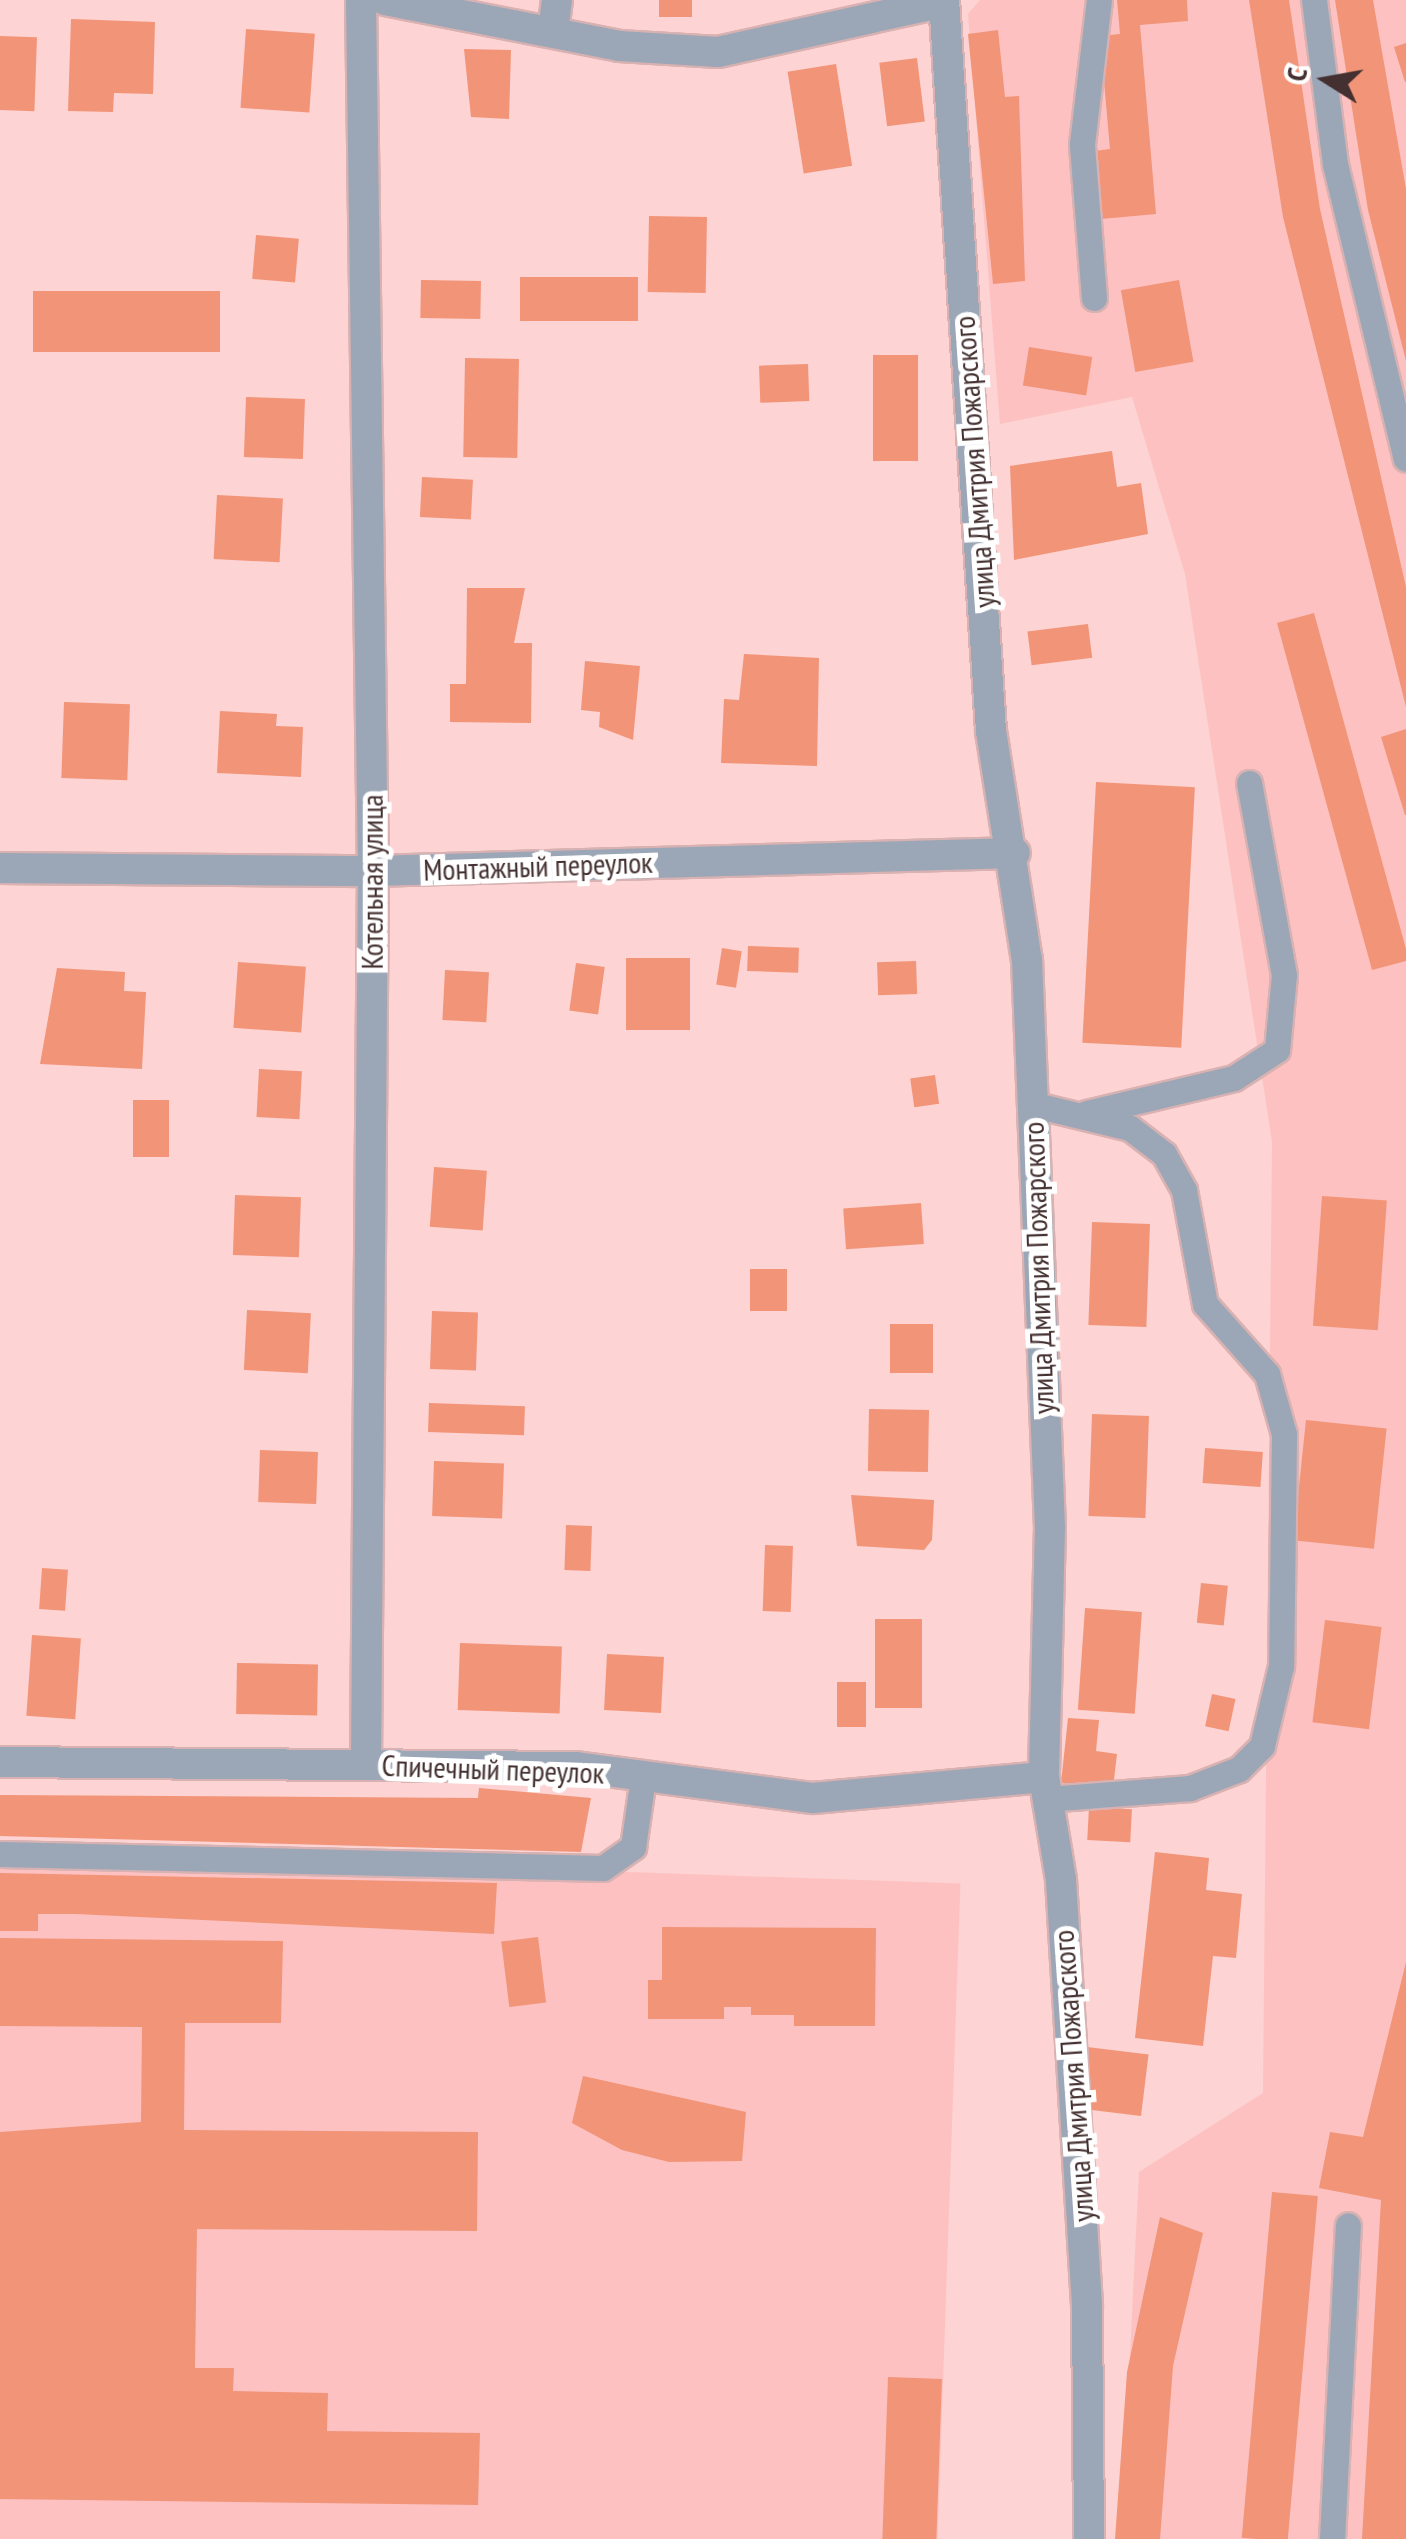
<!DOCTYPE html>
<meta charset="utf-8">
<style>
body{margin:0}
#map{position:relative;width:1406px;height:2539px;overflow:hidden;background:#fdd3d3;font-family:"PT Sans Narrow",sans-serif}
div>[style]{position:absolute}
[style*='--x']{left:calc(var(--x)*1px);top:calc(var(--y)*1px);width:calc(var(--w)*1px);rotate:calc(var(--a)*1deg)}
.built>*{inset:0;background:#fdc1c1;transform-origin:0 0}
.building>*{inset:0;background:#f29477;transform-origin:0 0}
.roads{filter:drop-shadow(2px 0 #d8b2b2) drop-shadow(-2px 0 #d8b2b2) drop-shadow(0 2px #d8b2b2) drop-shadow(0 -2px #d8b2b2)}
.lane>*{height:25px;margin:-12.5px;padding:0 12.5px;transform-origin:12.5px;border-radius:12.5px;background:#9ba6b6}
.street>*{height:30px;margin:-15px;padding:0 15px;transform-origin:15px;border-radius:15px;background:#9ba6b6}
span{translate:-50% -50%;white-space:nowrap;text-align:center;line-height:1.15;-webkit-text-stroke:10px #fff;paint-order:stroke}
.street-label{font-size:30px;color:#443030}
.north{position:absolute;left:1276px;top:30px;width:100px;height:100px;-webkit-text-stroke:8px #fff;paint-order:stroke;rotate:281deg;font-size:28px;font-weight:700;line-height:40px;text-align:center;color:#443030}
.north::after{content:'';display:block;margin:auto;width:35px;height:45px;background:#443030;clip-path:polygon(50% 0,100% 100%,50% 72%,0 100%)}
</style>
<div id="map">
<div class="built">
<i style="clip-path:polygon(980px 0,1406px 0,1406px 2539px,1121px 2539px,1139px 2172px,1263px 2093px,1272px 1142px,1185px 574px,1132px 397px,1000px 424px,968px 14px)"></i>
<i style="left:0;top:1850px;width:961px;height:689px;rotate:2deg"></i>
</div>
<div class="building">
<i style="left:659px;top:0;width:33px;height:17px"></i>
<i style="clip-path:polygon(1117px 0,1187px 0,1188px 21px,1140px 25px,1156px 214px,1101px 219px,1095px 151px,1110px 149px,1100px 36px,1120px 34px)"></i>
<i style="clip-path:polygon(1249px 0,1289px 0,1320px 209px,1406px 587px,1406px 707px,1283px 217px)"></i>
<i style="clip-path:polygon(1335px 0,1373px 0,1406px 189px,1406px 361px,1368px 210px)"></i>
<i style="clip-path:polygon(71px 19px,155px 22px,153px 94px,114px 93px,113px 112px,68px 111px)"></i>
<i style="left:246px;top:29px;width:69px;height:79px;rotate:4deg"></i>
<i style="clip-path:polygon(998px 30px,1005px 97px,1019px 96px,1025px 281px,993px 284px,968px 34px)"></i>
<i style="left:0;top:36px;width:37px;height:74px;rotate:2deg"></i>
<i style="clip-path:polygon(1406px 43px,1406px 82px,1405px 82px,1394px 47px)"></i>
<i style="clip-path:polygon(464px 49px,511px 50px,509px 119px,471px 117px)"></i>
<i style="left:917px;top:58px;width:64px;height:38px;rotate:83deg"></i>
<i style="left:836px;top:64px;width:103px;height:49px;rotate:81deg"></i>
<i style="left:649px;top:216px;width:58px;height:76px;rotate:1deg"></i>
<i style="left:256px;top:235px;width:43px;height:44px;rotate:5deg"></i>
<i style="left:638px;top:277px;width:44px;height:118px;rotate:90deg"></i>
<i style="left:421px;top:280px;width:60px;height:38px;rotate:1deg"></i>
<i style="left:1179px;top:280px;width:83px;height:59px;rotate:80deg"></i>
<i style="left:220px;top:291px;width:61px;height:187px;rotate:90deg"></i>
<i style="left:1029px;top:347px;width:64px;height:39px;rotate:9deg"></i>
<i style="left:873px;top:355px;width:45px;height:106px"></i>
<i style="left:465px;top:358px;width:54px;height:99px;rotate:1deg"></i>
<i style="left:808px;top:364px;width:37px;height:49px;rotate:88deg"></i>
<i style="left:246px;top:397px;width:59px;height:60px;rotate:2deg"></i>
<i style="clip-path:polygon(1112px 451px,1117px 487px,1141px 483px,1148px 534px,1014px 560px,1010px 466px)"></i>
<i style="left:422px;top:477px;width:51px;height:40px;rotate:3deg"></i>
<i style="left:217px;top:495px;width:66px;height:64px;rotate:3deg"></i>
<i style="clip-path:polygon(467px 588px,525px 588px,514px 643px,532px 643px,531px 723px,450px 722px,450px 684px,466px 684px)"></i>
<i style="clip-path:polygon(1314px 613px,1406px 949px,1406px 961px,1372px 970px,1277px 623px)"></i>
<i style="left:1088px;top:624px;width:34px;height:61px;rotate:83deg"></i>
<i style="clip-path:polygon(744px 654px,819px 658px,817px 766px,721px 763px,724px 699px,739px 700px)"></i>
<i style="clip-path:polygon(585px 661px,640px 666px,633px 740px,599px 727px,600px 712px,581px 710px)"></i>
<i style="left:64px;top:702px;width:66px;height:76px;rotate:2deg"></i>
<i style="clip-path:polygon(220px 711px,277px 714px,276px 726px,303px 727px,301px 777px,217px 773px)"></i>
<i style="clip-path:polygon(1406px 729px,1406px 815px,1405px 815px,1381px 737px)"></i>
<i style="left:1096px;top:782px;width:99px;height:261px;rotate:3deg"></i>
<i style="left:748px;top:946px;width:51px;height:25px;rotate:2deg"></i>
<i style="left:722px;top:948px;width:20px;height:37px;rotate:9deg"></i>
<i style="left:690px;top:958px;width:72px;height:64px;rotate:90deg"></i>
<i style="left:916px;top:961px;width:33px;height:39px;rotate:88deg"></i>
<i style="left:238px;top:962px;width:68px;height:66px;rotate:4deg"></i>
<i style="left:576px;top:963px;width:29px;height:48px;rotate:8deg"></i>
<i style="clip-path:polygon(57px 968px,125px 972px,124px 991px,146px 992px,142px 1069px,40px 1064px)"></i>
<i style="left:445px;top:970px;width:44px;height:50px;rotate:3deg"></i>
<i style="left:259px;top:1069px;width:43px;height:48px;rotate:3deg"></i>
<i style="left:935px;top:1075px;width:29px;height:25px;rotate:82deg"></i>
<i style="left:133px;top:1100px;width:36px;height:57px"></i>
<i style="left:434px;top:1167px;width:53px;height:60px;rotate:4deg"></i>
<i style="left:235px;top:1195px;width:66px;height:60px;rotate:2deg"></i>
<i style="left:1322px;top:1196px;width:65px;height:130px;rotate:4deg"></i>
<i style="left:921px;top:1203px;width:41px;height:78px;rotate:86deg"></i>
<i style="left:1092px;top:1222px;width:58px;height:103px;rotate:2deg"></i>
<i style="left:750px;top:1269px;width:37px;height:42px"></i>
<i style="left:247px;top:1310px;width:64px;height:60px;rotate:3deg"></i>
<i style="left:432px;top:1311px;width:46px;height:58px;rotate:2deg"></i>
<i style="left:890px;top:1324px;width:43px;height:49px"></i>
<i style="left:429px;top:1403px;width:96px;height:29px;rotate:2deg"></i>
<i style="left:869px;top:1409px;width:60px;height:62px;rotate:1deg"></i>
<i style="left:1092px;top:1414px;width:57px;height:102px;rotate:2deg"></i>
<i style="left:1306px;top:1420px;width:81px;height:121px;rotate:6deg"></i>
<i style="left:1205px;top:1448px;width:58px;height:35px;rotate:4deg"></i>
<i style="left:260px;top:1450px;width:58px;height:52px;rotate:2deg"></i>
<i style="left:434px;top:1461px;width:70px;height:55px;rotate:2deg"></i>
<i style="clip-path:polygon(851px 1495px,934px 1500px,932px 1540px,924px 1550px,857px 1546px)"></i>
<i style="left:566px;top:1525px;width:26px;height:45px;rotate:2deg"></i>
<i style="left:765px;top:1545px;width:28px;height:66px;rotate:2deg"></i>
<i style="left:42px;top:1568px;width:26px;height:41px;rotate:4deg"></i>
<i style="left:1201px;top:1583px;width:27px;height:40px;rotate:6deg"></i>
<i style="left:1085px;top:1608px;width:57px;height:102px;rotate:4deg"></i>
<i style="left:875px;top:1619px;width:47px;height:89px"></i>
<i style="left:1325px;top:1620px;width:57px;height:103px;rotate:7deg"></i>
<i style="left:32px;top:1635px;width:49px;height:81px;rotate:4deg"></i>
<i style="left:460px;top:1643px;width:102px;height:67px;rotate:2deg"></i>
<i style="left:607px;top:1654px;width:57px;height:56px;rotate:3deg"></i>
<i style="left:237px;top:1663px;width:81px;height:51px;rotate:1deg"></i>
<i style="left:866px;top:1682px;width:45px;height:29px;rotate:90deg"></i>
<i style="left:1212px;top:1694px;width:24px;height:33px;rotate:12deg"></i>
<i style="clip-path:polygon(1068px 1718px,1099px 1720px,1096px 1751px,1117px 1754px,1113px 1788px,1061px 1783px)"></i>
<i style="clip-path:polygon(479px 1788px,591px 1798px,581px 1852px,0 1836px,0 1795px,478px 1798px)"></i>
<i style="left:1089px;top:1807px;width:43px;height:33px;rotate:3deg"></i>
<i style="clip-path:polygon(1155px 1852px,1209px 1858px,1206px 1890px,1242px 1894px,1236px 1958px,1213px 1956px,1203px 2046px,1135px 2038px)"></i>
<i style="clip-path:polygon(0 1873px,497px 1883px,494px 1934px,76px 1914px,38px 1914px,38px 1931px,0 1931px)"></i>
<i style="clip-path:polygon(662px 1927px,876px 1928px,875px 2026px,794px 2026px,794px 2015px,751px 2015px,751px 2007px,724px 2007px,724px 2019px,648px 2019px,648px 1980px,662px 1980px)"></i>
<i style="left:538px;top:1937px;width:66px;height:37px;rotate:83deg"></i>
<i style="clip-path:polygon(0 1938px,283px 1941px,281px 2023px,185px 2023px,184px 2130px,478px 2132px,477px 2231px,197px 2229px,195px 2368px,234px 2368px,233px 2391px,328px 2393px,327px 2431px,480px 2433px,478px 2505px,0 2499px,0 2132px,141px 2122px,142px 2027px,0 2026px)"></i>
<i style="clip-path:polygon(1406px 1962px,1406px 2539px,1362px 2539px,1381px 2200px,1319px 2188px,1330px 2132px,1363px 2137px)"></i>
<i style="left:1087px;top:2047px;width:62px;height:62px;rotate:7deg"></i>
<i style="clip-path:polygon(583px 2076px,746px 2112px,742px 2161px,669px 2162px,622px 2150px,572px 2123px)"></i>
<i style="left:1272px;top:2192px;width:46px;height:347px;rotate:5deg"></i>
<i style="clip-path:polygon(1160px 2217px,1203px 2233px,1173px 2366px,1160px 2539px,1115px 2539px,1127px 2372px)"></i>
<i style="left:888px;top:2377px;width:54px;height:162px;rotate:2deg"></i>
</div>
<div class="roads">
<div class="lane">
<i style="--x:1314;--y:0;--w:165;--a:82.7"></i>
<i style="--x:1335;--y:164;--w:303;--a:76.5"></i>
<i style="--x:1094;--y:298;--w:154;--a:-94.5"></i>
<i style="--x:1082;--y:144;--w:145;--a:-83.3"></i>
<i style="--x:1031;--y:1104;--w:102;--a:13.6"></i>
<i style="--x:1130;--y:1128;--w:43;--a:37.4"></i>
<i style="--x:1164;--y:1154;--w:41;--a:60.9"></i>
<i style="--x:1184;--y:1190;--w:116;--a:79.6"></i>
<i style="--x:1205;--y:1304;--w:94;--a:48.5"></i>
<i style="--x:1267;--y:1374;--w:62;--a:74.2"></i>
<i style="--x:1284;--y:1434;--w:232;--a:90.7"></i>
<i style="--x:1281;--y:1666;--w:82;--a:103.4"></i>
<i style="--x:1262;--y:1746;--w:33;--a:135"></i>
<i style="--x:1239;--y:1769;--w:53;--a:158.8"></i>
<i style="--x:1190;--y:1788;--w:142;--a:175.6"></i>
<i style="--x:1087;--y:1113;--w:151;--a:-13.4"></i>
<i style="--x:1234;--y:1078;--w:51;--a:-33.1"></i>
<i style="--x:1277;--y:1050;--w:75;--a:-84.7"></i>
<i style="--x:1284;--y:975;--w:195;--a:-100.3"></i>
<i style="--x:0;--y:1854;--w:603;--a:1.33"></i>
<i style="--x:603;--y:1868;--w:37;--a:-35"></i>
<i style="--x:633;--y:1847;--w:70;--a:-81.8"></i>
<i style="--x:1332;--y:2539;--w:314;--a:-87.1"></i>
</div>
<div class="street">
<i style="--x:361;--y:0;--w:871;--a:89.21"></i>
<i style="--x:373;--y:871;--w:893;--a:90.45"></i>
<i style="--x:385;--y:0;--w:238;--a:11.1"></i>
<i style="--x:619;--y:46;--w:99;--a:3.5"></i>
<i style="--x:718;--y:52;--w:231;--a:-12.5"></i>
<i style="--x:944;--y:0;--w:733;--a:86.32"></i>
<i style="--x:991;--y:731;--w:232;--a:81.1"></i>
<i style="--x:1027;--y:960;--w:567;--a:87.68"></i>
<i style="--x:1050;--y:1527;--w:250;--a:91.4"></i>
<i style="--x:1044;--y:1777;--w:104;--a:80.6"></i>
<i style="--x:1061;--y:1880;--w:428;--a:86.5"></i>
<i style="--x:1087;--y:2307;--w:232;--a:89.5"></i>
<i style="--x:553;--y:32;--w:32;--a:-83"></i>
<i style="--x:0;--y:868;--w:373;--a:0.5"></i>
<i style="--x:373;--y:871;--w:642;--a:-1.61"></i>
<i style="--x:0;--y:1762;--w:576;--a:0.5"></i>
<i style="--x:576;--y:1767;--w:239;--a:7.5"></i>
<i style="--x:813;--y:1798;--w:232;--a:-5.2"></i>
</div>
</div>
<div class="street-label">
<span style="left:974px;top:462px;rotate:-94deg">улица Дмитрия Пожарского</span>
<span style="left:538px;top:866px;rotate:-2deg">Монтажный переулок</span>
<span style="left:372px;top:882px;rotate:-90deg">Котельная улица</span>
<span style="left:1038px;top:1268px;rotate:-92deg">улица Дмитрия Пожарского</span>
<span style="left:493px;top:1769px;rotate:2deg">Спичечный переулок</span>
<span style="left:1073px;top:2076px;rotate:-94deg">улица Дмитрия Пожарского</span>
</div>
<div class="north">С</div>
</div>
